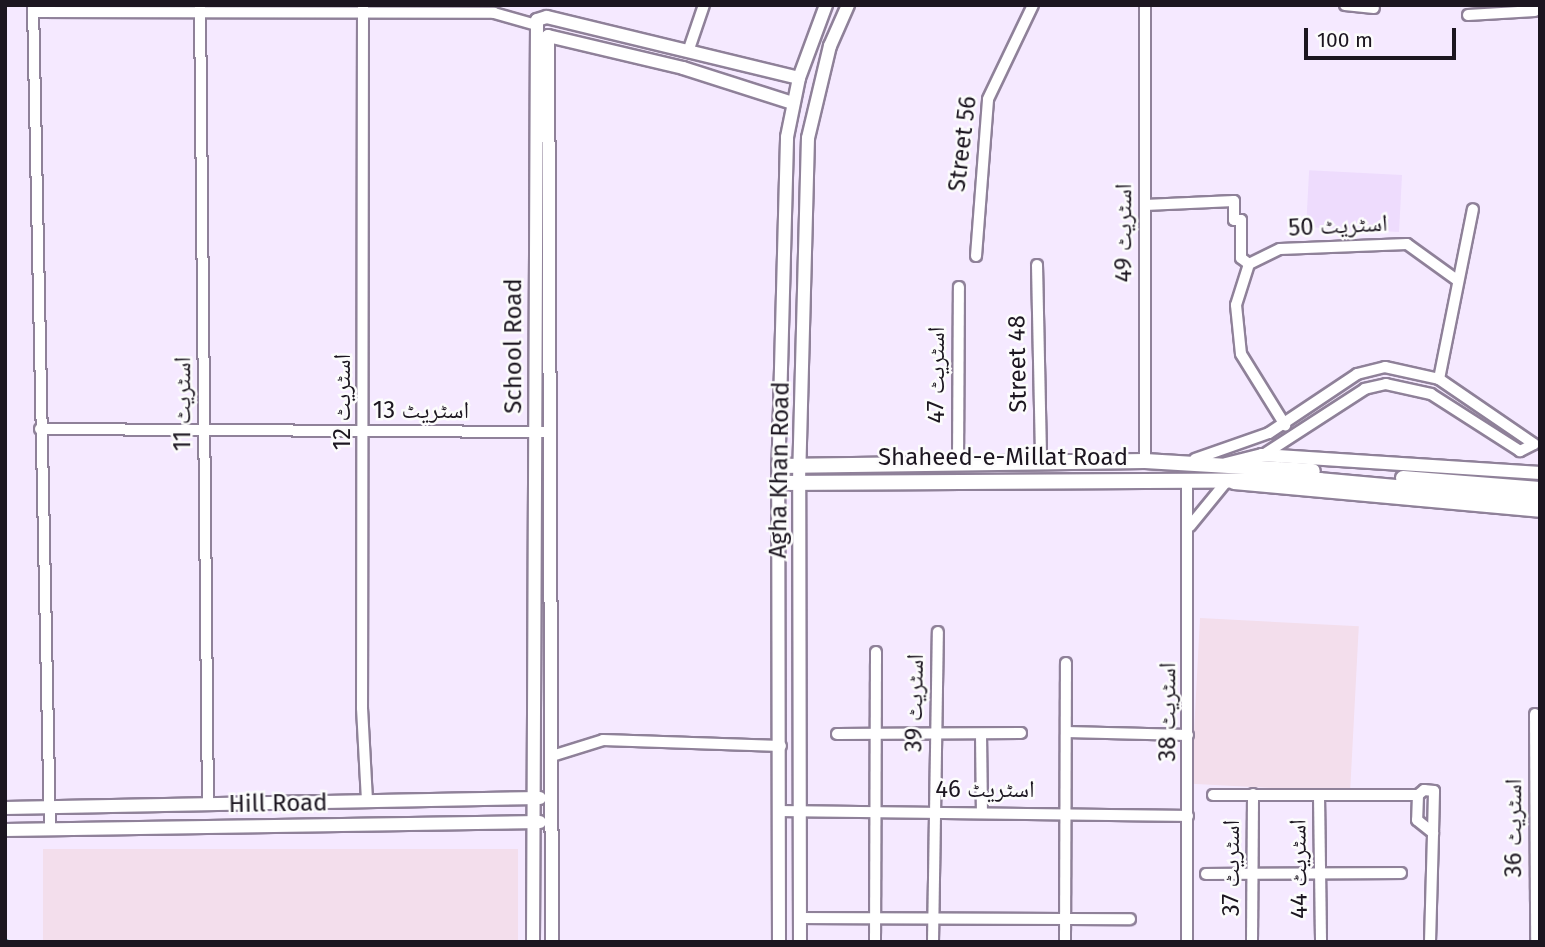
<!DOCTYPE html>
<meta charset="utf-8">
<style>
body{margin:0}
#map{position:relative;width:1545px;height:947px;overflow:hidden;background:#f5e9ff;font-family:"Fira Sans","Noto Naskh Arabic",sans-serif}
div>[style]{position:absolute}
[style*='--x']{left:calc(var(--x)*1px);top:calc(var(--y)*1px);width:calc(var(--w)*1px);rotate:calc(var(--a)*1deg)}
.built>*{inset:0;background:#eedcfd;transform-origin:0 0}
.education>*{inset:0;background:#f3deec;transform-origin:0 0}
.stream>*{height:2.5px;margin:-1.25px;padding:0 1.25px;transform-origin:1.25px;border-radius:1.25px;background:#7aadb1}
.roads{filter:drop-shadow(2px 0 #8f8199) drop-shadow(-2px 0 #8f8199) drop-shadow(0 2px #8f8199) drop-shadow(0 -2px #8f8199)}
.minor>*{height:10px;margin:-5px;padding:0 5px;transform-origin:5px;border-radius:5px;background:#fff}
.tertiary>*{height:12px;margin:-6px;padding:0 6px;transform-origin:6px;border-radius:6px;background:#fff}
.secondary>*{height:14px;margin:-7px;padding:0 7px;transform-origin:7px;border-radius:7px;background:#fff}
span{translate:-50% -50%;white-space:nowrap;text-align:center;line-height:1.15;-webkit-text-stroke:5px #fcfcfc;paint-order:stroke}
.street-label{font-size:24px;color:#1c1620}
.frame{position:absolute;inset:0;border:7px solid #1c1620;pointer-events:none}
.scale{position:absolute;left:1304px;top:28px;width:152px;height:32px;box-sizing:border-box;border:4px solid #1c1620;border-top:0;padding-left:9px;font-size:21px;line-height:24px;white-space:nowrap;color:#1c1620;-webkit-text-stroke:5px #fcfcfc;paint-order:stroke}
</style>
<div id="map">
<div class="built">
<i style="left:1402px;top:175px;width:57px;height:93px;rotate:93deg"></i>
</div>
<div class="education">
<i style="left:1200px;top:618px;width:159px;height:166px;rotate:3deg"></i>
<i style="left:518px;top:849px;width:93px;height:475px;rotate:90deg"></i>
</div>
<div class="stream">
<i style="--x:5;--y:939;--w:6;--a:31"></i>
</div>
<div class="roads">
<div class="minor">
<i style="--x:33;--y:5;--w:825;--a:88.82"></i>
<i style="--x:200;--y:5;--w:798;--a:89.43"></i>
<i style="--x:363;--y:5;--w:703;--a:90.08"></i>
<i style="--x:362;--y:708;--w:91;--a:86.9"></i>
<i style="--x:1345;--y:5;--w:29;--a:6"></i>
<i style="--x:33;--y:12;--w:461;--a:0.1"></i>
<i style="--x:494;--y:13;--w:44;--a:15.9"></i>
<i style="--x:1468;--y:15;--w:67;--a:-3.4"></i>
<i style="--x:689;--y:49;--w:46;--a:-71.2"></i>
<i style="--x:1145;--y:205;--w:89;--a:-2.6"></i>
<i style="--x:1234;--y:201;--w:19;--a:90"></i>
<i style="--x:1234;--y:220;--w:7;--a:0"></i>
<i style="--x:1241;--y:220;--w:38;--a:90"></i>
<i style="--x:1241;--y:258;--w:10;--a:37"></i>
<i style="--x:1249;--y:264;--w:34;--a:-26"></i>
<i style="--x:1280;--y:249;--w:127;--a:-2.3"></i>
<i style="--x:1407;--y:244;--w:62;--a:35.8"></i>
<i style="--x:976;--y:256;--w:157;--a:-85.6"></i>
<i style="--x:988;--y:99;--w:104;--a:-64.4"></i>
<i style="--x:1249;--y:264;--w:43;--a:107.6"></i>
<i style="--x:1236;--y:305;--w:49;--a:84.2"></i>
<i style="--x:1241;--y:354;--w:84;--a:58.2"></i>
<i style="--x:1037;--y:265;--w:197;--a:88.8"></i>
<i style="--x:1439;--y:379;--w:173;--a:-78.7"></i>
<i style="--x:40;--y:429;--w:510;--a:0.34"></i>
<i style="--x:1195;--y:459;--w:78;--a:-19.4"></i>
<i style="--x:1269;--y:433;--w:106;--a:-33.8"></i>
<i style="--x:1357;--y:374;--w:29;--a:-14"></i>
<i style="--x:1385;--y:367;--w:55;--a:12.5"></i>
<i style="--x:1439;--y:379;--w:115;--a:34.4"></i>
<i style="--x:1534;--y:444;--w:16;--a:153"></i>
<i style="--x:1520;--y:451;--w:106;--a:-147.4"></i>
<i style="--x:1431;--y:394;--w:46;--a:-167.5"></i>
<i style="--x:1386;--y:384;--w:22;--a:167"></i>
<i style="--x:1365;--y:389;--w:121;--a:147.1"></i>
<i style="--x:1145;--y:461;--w:456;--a:-90"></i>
<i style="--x:958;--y:464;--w:177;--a:-89.7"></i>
<i style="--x:1187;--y:482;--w:460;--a:90"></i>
<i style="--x:1190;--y:526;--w:58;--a:-50.6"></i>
<i style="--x:1535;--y:714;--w:228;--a:89.7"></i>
<i style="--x:1066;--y:732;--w:122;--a:1.4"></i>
<i style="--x:837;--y:734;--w:184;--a:-0.3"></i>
<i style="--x:981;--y:734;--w:77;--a:89.3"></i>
<i style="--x:552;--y:756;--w:53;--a:-17.4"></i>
<i style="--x:603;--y:740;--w:178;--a:1.9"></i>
<i style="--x:1213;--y:795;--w:205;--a:0"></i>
<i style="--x:1319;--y:796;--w:146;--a:89.2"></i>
<i style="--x:782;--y:811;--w:406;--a:0.7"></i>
<i style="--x:1206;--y:874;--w:195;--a:-0.3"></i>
<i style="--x:800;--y:918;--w:330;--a:0.2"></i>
<i style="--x:875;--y:942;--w:290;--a:-89.8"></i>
<i style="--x:933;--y:942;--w:310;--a:-89.1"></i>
<i style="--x:1065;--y:942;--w:279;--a:-89.8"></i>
<i style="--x:1252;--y:942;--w:148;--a:-89.6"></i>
<i style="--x:1430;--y:942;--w:109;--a:-88.4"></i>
<i style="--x:1433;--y:833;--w:42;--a:-88.6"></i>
<i style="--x:1434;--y:791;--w:10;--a:-174"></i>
<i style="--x:1424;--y:790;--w:8;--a:140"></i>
<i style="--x:1418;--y:795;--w:25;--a:92"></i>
<i style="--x:1417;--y:820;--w:21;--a:39"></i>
</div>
<div class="tertiary">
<i style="--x:1226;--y:464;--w:37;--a:-14"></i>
<i style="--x:1262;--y:455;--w:279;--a:3.7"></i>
<i style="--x:1234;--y:483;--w:307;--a:5.2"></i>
<i style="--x:5;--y:808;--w:535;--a:-1.07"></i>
<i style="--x:5;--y:830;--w:535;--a:-0.86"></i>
<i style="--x:533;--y:942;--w:922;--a:-89.75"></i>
<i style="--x:537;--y:20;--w:10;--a:-17"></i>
<i style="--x:547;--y:17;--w:259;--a:13.6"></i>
<i style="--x:552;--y:942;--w:906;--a:-90.25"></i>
<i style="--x:548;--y:36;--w:139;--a:13.3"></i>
<i style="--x:683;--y:68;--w:115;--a:17.7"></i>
<i style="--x:779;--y:942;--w:459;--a:-90.1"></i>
<i style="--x:778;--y:483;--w:346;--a:-88.5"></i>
<i style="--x:787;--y:137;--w:60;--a:-78.5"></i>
<i style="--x:799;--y:78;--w:78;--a:-69.7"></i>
<i style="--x:800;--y:942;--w:461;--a:-90.1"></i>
<i style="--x:799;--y:481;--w:343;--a:-88.5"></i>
<i style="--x:808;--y:138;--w:95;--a:-76.6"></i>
<i style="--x:830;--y:46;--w:45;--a:-66.3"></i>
</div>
<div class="secondary">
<i style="--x:779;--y:466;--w:366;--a:-0.8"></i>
<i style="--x:1145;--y:461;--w:168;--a:3.4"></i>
<i style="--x:1403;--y:478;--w:137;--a:4.6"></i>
<i style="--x:778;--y:483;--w:542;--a:-0.32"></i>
<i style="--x:1320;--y:480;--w:221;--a:5.2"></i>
</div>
</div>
<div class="street-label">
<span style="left:963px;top:144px;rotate:-83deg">Street 56</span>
<span style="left:1338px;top:226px;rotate:-3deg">اسٹریٹ 50</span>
<span style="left:1124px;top:233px;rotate:-90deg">اسٹریٹ 49</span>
<span style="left:514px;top:346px;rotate:-90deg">School Road</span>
<span style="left:1018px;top:364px;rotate:-91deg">Street 48</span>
<span style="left:937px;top:375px;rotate:-90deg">اسٹریٹ 47</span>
<span style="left:343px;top:402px;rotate:-90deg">اسٹریٹ 12</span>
<span style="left:183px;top:404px;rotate:-90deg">اسٹریٹ 11</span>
<span style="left:421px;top:411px">اسٹریٹ 13</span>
<span style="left:1003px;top:458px">Shaheed-e-Millat Road</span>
<span style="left:780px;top:470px;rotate:-89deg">Agha Khan Road</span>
<span style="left:915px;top:703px;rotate:-89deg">اسٹریٹ 39</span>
<span style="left:1168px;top:712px;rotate:-90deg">اسٹریٹ 38</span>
<span style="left:985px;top:790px">اسٹریٹ 46</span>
<span style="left:278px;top:804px;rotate:-1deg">Hill Road</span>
<span style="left:1514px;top:828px;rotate:-90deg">اسٹریٹ 36</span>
<span style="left:1232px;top:868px;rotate:-90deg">اسٹریٹ 37</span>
<span style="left:1299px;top:869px;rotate:-91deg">اسٹریٹ 44</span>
</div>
<div class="frame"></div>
<div class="scale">100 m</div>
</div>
